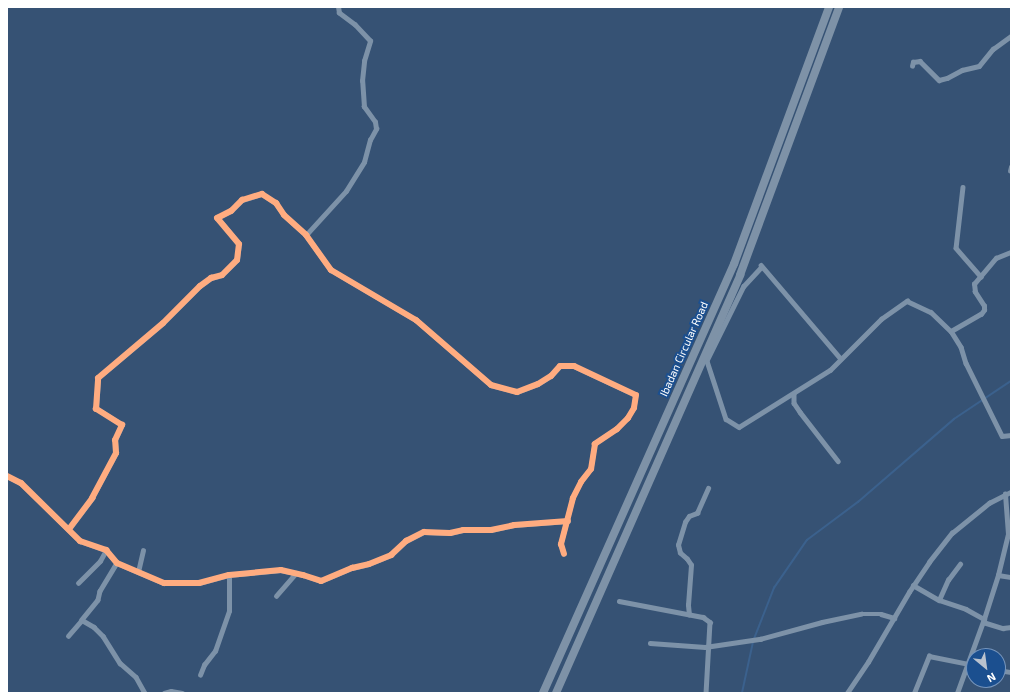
<!DOCTYPE html>
<style>
body{margin:0}
#map{position:relative;width:1018px;height:700px;overflow:hidden;background:#365274;font-family:"Exo 2",sans-serif}
div>[style]{position:absolute}
[style*='--x']{left:calc(var(--x)*1px);top:calc(var(--y)*1px);width:calc(var(--w)*1px);rotate:calc(var(--a)*1deg)}
.stream>*{height:1.5px;margin:-0.75px;padding:0 0.75px;transform-origin:0.75px;border-radius:0.75px;background:#3b618d}
.street>*{height:4.5px;margin:-2.25px;padding:0 2.25px;transform-origin:2.25px;border-radius:2.25px;background:#7d92a8}
.highway>*{height:8px;margin:-4px;padding:0 4px;transform-origin:4px;border-radius:4px;background:#7e92a7}
.cycleway>*{height:6px;margin:-3px;padding:0 3px;transform-origin:3px;border-radius:3px;background:#ffac80}
span{translate:-50% -50%;white-space:nowrap;text-align:center;line-height:1.15;-webkit-text-stroke:4px #1b4f8f;paint-order:stroke}
.street-label{font-size:11px;color:#fff}
.frame{position:absolute;inset:0;border:8px solid #fff;pointer-events:none}
.north{position:absolute;left:966px;top:648px;width:40px;height:40px;box-sizing:border-box;background:#1b4f8f;border:1px solid #7695bc;border-radius:50%;rotate:151deg;font-size:11px;font-weight:700;line-height:16px;text-align:center;color:#fff}
.north::after{content:'';display:block;margin:auto;width:14px;height:18px;background:#b9c2ce;clip-path:polygon(50% 0,100% 100%,50% 72%,0 100%)}
</style>
<div id="map">
<div class="stream">
<i style="--x:754;--y:639;--w:55;--a:-68.6"></i>
<i style="--x:774;--y:588;--w:58;--a:-55.5"></i>
<i style="--x:807;--y:540;--w:64;--a:-36.7"></i>
<i style="--x:858;--y:502;--w:127;--a:-40.8"></i>
<i style="--x:954;--y:419;--w:69;--a:-33.7"></i>
<i style="--x:742;--y:693;--w:52;--a:-77.8"></i>
</div>
<div class="street">
<i style="--x:912;--y:66;--w:4;--a:-76"></i>
<i style="--x:913;--y:62;--w:7;--a:-8"></i>
<i style="--x:920;--y:61;--w:27;--a:45"></i>
<i style="--x:939;--y:80;--w:8;--a:-14"></i>
<i style="--x:947;--y:78;--w:17;--a:-28"></i>
<i style="--x:962;--y:70;--w:17;--a:-13"></i>
<i style="--x:979;--y:66;--w:22;--a:-51"></i>
<i style="--x:993;--y:49;--w:22;--a:-36"></i>
<i style="--x:1010;--y:171;--w:4;--a:-76"></i>
<i style="--x:963;--y:187;--w:61;--a:96.5"></i>
<i style="--x:956;--y:248;--w:38;--a:49"></i>
<i style="--x:306;--y:235;--w:59;--a:-47.7"></i>
<i style="--x:346;--y:191;--w:34;--a:-58"></i>
<i style="--x:364;--y:162;--w:23;--a:-75"></i>
<i style="--x:370;--y:140;--w:13;--a:-61"></i>
<i style="--x:376;--y:129;--w:7;--a:-98"></i>
<i style="--x:375;--y:122;--w:19;--a:-126"></i>
<i style="--x:364;--y:107;--w:26;--a:-94"></i>
<i style="--x:362;--y:81;--w:20;--a:-84"></i>
<i style="--x:364;--y:61;--w:21;--a:-73"></i>
<i style="--x:370;--y:41;--w:22;--a:-133"></i>
<i style="--x:355;--y:25;--w:20;--a:-143"></i>
<i style="--x:339;--y:13;--w:6;--a:-99"></i>
<i style="--x:761;--y:265;--w:123;--a:49.6"></i>
<i style="--x:762;--y:267;--w:26;--a:133"></i>
<i style="--x:744;--y:286;--w:84;--a:116.3"></i>
<i style="--x:707;--y:361;--w:61;--a:71.9"></i>
<i style="--x:726;--y:419;--w:15;--a:32"></i>
<i style="--x:739;--y:427;--w:107;--a:-32.1"></i>
<i style="--x:830;--y:370;--w:72;--a:-45"></i>
<i style="--x:881;--y:319;--w:32;--a:-35"></i>
<i style="--x:907;--y:301;--w:26;--a:25"></i>
<i style="--x:931;--y:312;--w:28;--a:44"></i>
<i style="--x:951;--y:331;--w:34;--a:-30"></i>
<i style="--x:981;--y:314;--w:5;--a:-53"></i>
<i style="--x:984;--y:310;--w:4;--a:-90"></i>
<i style="--x:984;--y:306;--w:17;--a:-123"></i>
<i style="--x:975;--y:292;--w:8;--a:-97"></i>
<i style="--x:974;--y:284;--w:34;--a:-50"></i>
<i style="--x:996;--y:258;--w:16;--a:-22"></i>
<i style="--x:951;--y:331;--w:19;--a:58"></i>
<i style="--x:961;--y:347;--w:17;--a:73"></i>
<i style="--x:966;--y:363;--w:81;--a:63.7"></i>
<i style="--x:1002;--y:436;--w:9;--a:-6"></i>
<i style="--x:794;--y:394;--w:9;--a:90"></i>
<i style="--x:794;--y:403;--w:11;--a:56"></i>
<i style="--x:800;--y:412;--w:62;--a:52.2"></i>
<i style="--x:7;--y:476;--w:16;--a:27"></i>
<i style="--x:21;--y:483;--w:83;--a:44.5"></i>
<i style="--x:80;--y:541;--w:28;--a:19"></i>
<i style="--x:106;--y:550;--w:17;--a:50"></i>
<i style="--x:117;--y:563;--w:51;--a:23.1"></i>
<i style="--x:164;--y:583;--w:35;--a:0"></i>
<i style="--x:199;--y:583;--w:31;--a:-15"></i>
<i style="--x:229;--y:575;--w:52;--a:-5.5"></i>
<i style="--x:281;--y:570;--w:23;--a:13"></i>
<i style="--x:303;--y:575;--w:19;--a:18"></i>
<i style="--x:321;--y:581;--w:34;--a:-23"></i>
<i style="--x:352;--y:568;--w:17;--a:-13"></i>
<i style="--x:369;--y:564;--w:24;--a:-22"></i>
<i style="--x:391;--y:555;--w:21;--a:-43"></i>
<i style="--x:406;--y:541;--w:20;--a:-27"></i>
<i style="--x:424;--y:532;--w:26;--a:2"></i>
<i style="--x:450;--y:533;--w:13;--a:-13"></i>
<i style="--x:463;--y:530;--w:28;--a:0"></i>
<i style="--x:491;--y:530;--w:24;--a:-12"></i>
<i style="--x:514;--y:525;--w:54;--a:-4.2"></i>
<i style="--x:69;--y:529;--w:39;--a:-53"></i>
<i style="--x:92;--y:498;--w:51;--a:-61.9"></i>
<i style="--x:116;--y:453;--w:13;--a:-94"></i>
<i style="--x:115;--y:440;--w:17;--a:-65"></i>
<i style="--x:122;--y:425;--w:31;--a:-148"></i>
<i style="--x:96;--y:409;--w:31;--a:-86"></i>
<i style="--x:98;--y:378;--w:85;--a:-40.2"></i>
<i style="--x:163;--y:323;--w:52;--a:-45"></i>
<i style="--x:200;--y:286;--w:14;--a:-36"></i>
<i style="--x:211;--y:278;--w:11;--a:-15"></i>
<i style="--x:222;--y:275;--w:21;--a:-45"></i>
<i style="--x:237;--y:260;--w:16;--a:-83"></i>
<i style="--x:239;--y:244;--w:34;--a:-130"></i>
<i style="--x:217;--y:218;--w:16;--a:-27"></i>
<i style="--x:231;--y:211;--w:16;--a:-45"></i>
<i style="--x:242;--y:200;--w:21;--a:-17"></i>
<i style="--x:262;--y:194;--w:17;--a:33"></i>
<i style="--x:276;--y:203;--w:14;--a:56"></i>
<i style="--x:284;--y:215;--w:30;--a:42"></i>
<i style="--x:306;--y:235;--w:43;--a:54.5"></i>
<i style="--x:331;--y:270;--w:99;--a:30.5"></i>
<i style="--x:416;--y:320;--w:99;--a:40.9"></i>
<i style="--x:491;--y:385;--w:27;--a:15"></i>
<i style="--x:517;--y:392;--w:22;--a:-21"></i>
<i style="--x:538;--y:384;--w:15;--a:-32"></i>
<i style="--x:551;--y:376;--w:13;--a:-48"></i>
<i style="--x:560;--y:366;--w:14;--a:0"></i>
<i style="--x:574;--y:366;--w:68;--a:25.1"></i>
<i style="--x:636;--y:395;--w:13;--a:99"></i>
<i style="--x:634;--y:408;--w:12;--a:121"></i>
<i style="--x:628;--y:418;--w:16;--a:135"></i>
<i style="--x:617;--y:429;--w:27;--a:146"></i>
<i style="--x:595;--y:444;--w:25;--a:99"></i>
<i style="--x:591;--y:469;--w:16;--a:128"></i>
<i style="--x:581;--y:482;--w:18;--a:117"></i>
<i style="--x:573;--y:498;--w:48;--a:104.6"></i>
<i style="--x:561;--y:544;--w:10;--a:73"></i>
<i style="--x:117;--y:563;--w:33;--a:121"></i>
<i style="--x:100;--y:591;--w:9;--a:103"></i>
<i style="--x:98;--y:600;--w:26;--a:129"></i>
<i style="--x:82;--y:620;--w:14;--a:30"></i>
<i style="--x:94;--y:627;--w:13;--a:45"></i>
<i style="--x:103;--y:636;--w:32;--a:58"></i>
<i style="--x:120;--y:663;--w:21;--a:41"></i>
<i style="--x:136;--y:677;--w:18;--a:61"></i>
<i style="--x:138;--y:572;--w:22;--a:-77"></i>
<i style="--x:998;--y:575;--w:13;--a:9"></i>
<i style="--x:78;--y:583;--w:31;--a:-45"></i>
<i style="--x:100;--y:561;--w:13;--a:-61"></i>
<i style="--x:913;--y:585;--w:30;--a:30"></i>
<i style="--x:939;--y:600;--w:28;--a:18"></i>
<i style="--x:966;--y:609;--w:21;--a:29"></i>
<i style="--x:276;--y:596;--w:30;--a:-49"></i>
<i style="--x:939;--y:600;--w:22;--a:-66"></i>
<i style="--x:948;--y:580;--w:20;--a:-53"></i>
<i style="--x:619;--y:601;--w:86;--a:10.8"></i>
<i style="--x:703;--y:617;--w:9;--a:36"></i>
<i style="--x:710;--y:622;--w:71;--a:93.2"></i>
<i style="--x:689;--y:615;--w:10;--a:-96"></i>
<i style="--x:688;--y:605;--w:40;--a:-85.7"></i>
<i style="--x:691;--y:565;--w:7;--a:-124"></i>
<i style="--x:687;--y:559;--w:9;--a:-139"></i>
<i style="--x:680;--y:553;--w:8;--a:-104"></i>
<i style="--x:678;--y:545;--w:24;--a:-73"></i>
<i style="--x:685;--y:522;--w:7;--a:-56"></i>
<i style="--x:689;--y:516;--w:9;--a:-21"></i>
<i style="--x:697;--y:513;--w:27;--a:-66"></i>
<i style="--x:983;--y:622;--w:21;--a:17"></i>
<i style="--x:1003;--y:628;--w:8;--a:-7"></i>
<i style="--x:68;--y:636;--w:21;--a:-49"></i>
<i style="--x:650;--y:643;--w:55;--a:4.2"></i>
<i style="--x:705;--y:647;--w:56;--a:-8.3"></i>
<i style="--x:760;--y:639;--w:64;--a:-15.3"></i>
<i style="--x:822;--y:622;--w:40;--a:-12"></i>
<i style="--x:861;--y:614;--w:20;--a:0"></i>
<i style="--x:881;--y:614;--w:14;--a:17"></i>
<i style="--x:998;--y:670;--w:13;--a:9"></i>
<i style="--x:200;--y:675;--w:11;--a:-68"></i>
<i style="--x:204;--y:665;--w:18;--a:-52"></i>
<i style="--x:215;--y:651;--w:42;--a:-70.7"></i>
<i style="--x:229;--y:611;--w:36;--a:-90"></i>
<i style="--x:164;--y:693;--w:7;--a:-16"></i>
<i style="--x:171;--y:691;--w:11;--a:10"></i>
<i style="--x:847;--y:693;--w:37;--a:-56"></i>
<i style="--x:868;--y:662;--w:81;--a:-59.6"></i>
<i style="--x:909;--y:592;--w:36;--a:-56"></i>
<i style="--x:929;--y:562;--w:37;--a:-52"></i>
<i style="--x:952;--y:533;--w:48;--a:-39"></i>
<i style="--x:989;--y:503;--w:25;--a:-27"></i>
<i style="--x:914;--y:693;--w:40;--a:-68"></i>
<i style="--x:929;--y:656;--w:46;--a:11.3"></i>
<i style="--x:957;--y:693;--w:79;--a:-70"></i>
<i style="--x:984;--y:619;--w:46;--a:-72.3"></i>
<i style="--x:998;--y:575;--w:42;--a:-76.3"></i>
<i style="--x:1008;--y:534;--w:40;--a:-94.3"></i>
</div>
<div class="highway">
<i style="--x:543;--y:693;--w:470;--a:-66"></i>
<i style="--x:734;--y:264;--w:274;--a:-69.7"></i>
<i style="--x:556;--y:693;--w:457;--a:-66.2"></i>
<i style="--x:740;--y:275;--w:286;--a:-69.7"></i>
</div>
<div class="cycleway">
<i style="--x:7;--y:476;--w:16;--a:27"></i>
<i style="--x:21;--y:483;--w:83;--a:44.5"></i>
<i style="--x:80;--y:541;--w:28;--a:19"></i>
<i style="--x:106;--y:550;--w:17;--a:50"></i>
<i style="--x:117;--y:563;--w:51;--a:23.1"></i>
<i style="--x:164;--y:583;--w:35;--a:0"></i>
<i style="--x:199;--y:583;--w:31;--a:-15"></i>
<i style="--x:229;--y:575;--w:52;--a:-5.5"></i>
<i style="--x:281;--y:570;--w:23;--a:13"></i>
<i style="--x:303;--y:575;--w:19;--a:18"></i>
<i style="--x:321;--y:581;--w:34;--a:-23"></i>
<i style="--x:352;--y:568;--w:17;--a:-13"></i>
<i style="--x:369;--y:564;--w:24;--a:-22"></i>
<i style="--x:391;--y:555;--w:21;--a:-43"></i>
<i style="--x:406;--y:541;--w:20;--a:-27"></i>
<i style="--x:424;--y:532;--w:26;--a:2"></i>
<i style="--x:450;--y:533;--w:13;--a:-13"></i>
<i style="--x:463;--y:530;--w:28;--a:0"></i>
<i style="--x:491;--y:530;--w:24;--a:-12"></i>
<i style="--x:514;--y:525;--w:54;--a:-4.2"></i>
<i style="--x:69;--y:529;--w:39;--a:-53"></i>
<i style="--x:92;--y:498;--w:51;--a:-61.9"></i>
<i style="--x:116;--y:453;--w:13;--a:-94"></i>
<i style="--x:115;--y:440;--w:17;--a:-65"></i>
<i style="--x:122;--y:425;--w:31;--a:-148"></i>
<i style="--x:96;--y:409;--w:31;--a:-86"></i>
<i style="--x:98;--y:378;--w:85;--a:-40.2"></i>
<i style="--x:163;--y:323;--w:52;--a:-45"></i>
<i style="--x:200;--y:286;--w:14;--a:-36"></i>
<i style="--x:211;--y:278;--w:11;--a:-15"></i>
<i style="--x:222;--y:275;--w:21;--a:-45"></i>
<i style="--x:237;--y:260;--w:16;--a:-83"></i>
<i style="--x:239;--y:244;--w:34;--a:-130"></i>
<i style="--x:217;--y:218;--w:16;--a:-27"></i>
<i style="--x:231;--y:211;--w:16;--a:-45"></i>
<i style="--x:242;--y:200;--w:21;--a:-17"></i>
<i style="--x:262;--y:194;--w:17;--a:33"></i>
<i style="--x:276;--y:203;--w:14;--a:56"></i>
<i style="--x:284;--y:215;--w:30;--a:42"></i>
<i style="--x:306;--y:235;--w:43;--a:54.5"></i>
<i style="--x:331;--y:270;--w:99;--a:30.5"></i>
<i style="--x:416;--y:320;--w:99;--a:40.9"></i>
<i style="--x:491;--y:385;--w:27;--a:15"></i>
<i style="--x:517;--y:392;--w:22;--a:-21"></i>
<i style="--x:538;--y:384;--w:15;--a:-32"></i>
<i style="--x:551;--y:376;--w:13;--a:-48"></i>
<i style="--x:560;--y:366;--w:14;--a:0"></i>
<i style="--x:574;--y:366;--w:68;--a:25.1"></i>
<i style="--x:636;--y:395;--w:13;--a:99"></i>
<i style="--x:634;--y:408;--w:12;--a:121"></i>
<i style="--x:628;--y:418;--w:16;--a:135"></i>
<i style="--x:617;--y:429;--w:27;--a:146"></i>
<i style="--x:595;--y:444;--w:25;--a:99"></i>
<i style="--x:591;--y:469;--w:16;--a:128"></i>
<i style="--x:581;--y:482;--w:18;--a:117"></i>
<i style="--x:573;--y:498;--w:48;--a:104.6"></i>
<i style="--x:561;--y:544;--w:10;--a:73"></i>
</div>
<div class="street-label">
<span style="left:684px;top:349px;rotate:-66deg">Ibadan Circular Road</span>
</div>
<div class="frame"></div>
<div class="north">N</div>
</div>
